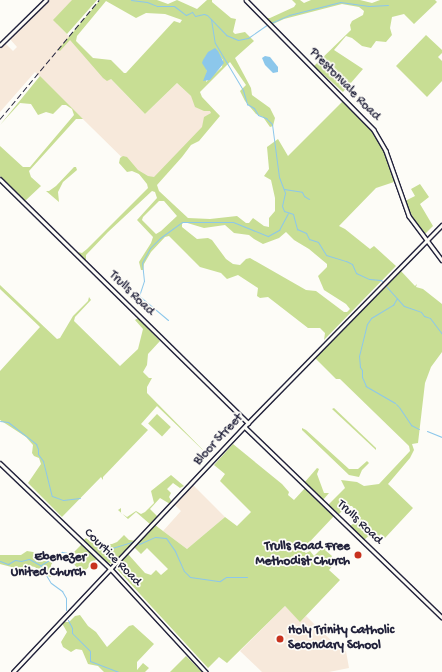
<!DOCTYPE html>
<style>
body{margin:0}
#map{position:relative;width:442px;height:672px;overflow:hidden;background:#fdfcf7;font-family:"Gochi Hand",sans-serif}
div>[style]{position:absolute}
[style*='--x']{left:calc(var(--x)*1px);top:calc(var(--y)*1px);width:calc(var(--w)*1px);rotate:calc(var(--a)*1deg)}
.built>*{inset:0;background:#f7e9db}
.green>*{inset:0;background:#c8de94;transform-origin:0 0}
.water>*{inset:0;background:#8cc7eb}
.stream>*{height:1px;margin:-0.5px;padding:0 0.5px;transform-origin:0.5px;border-radius:0.5px;background:#8cc7eb}
.roads{filter:drop-shadow(1px 0 #22223b) drop-shadow(-1px 0 #22223b) drop-shadow(0 1px #22223b) drop-shadow(0 -1px #22223b)}
.secondary>*{height:2.5px;margin:-1.25px;padding:0 1.25px;transform-origin:1.25px;border-radius:1.25px;background:#fdfcf7}
.rail>*{height:1px;margin-top:-0.5px;transform-origin:0;background:repeating-linear-gradient(90deg,#22223b 0 6px,transparent 0 9px)}
.dots>*{width:11px;height:11px;translate:-50% -50%;box-sizing:border-box;border:2px solid #fdfcf7;border-radius:50%}
span{translate:-50% -50%;white-space:nowrap;text-align:center;line-height:1.15;-webkit-text-stroke:3.5px #fdfcf7;paint-order:stroke}
.street-label{font-size:13px;color:#22223b}
.poi-label{font-size:13px;color:#22223b;font-weight:700}
.right{translate:-100% -50%;text-align:right}
.left{translate:0 -50%;text-align:left}
</style>
<div id="map">
<div class="built">
<i style="clip-path:polygon(48px 0,80px 0,57px 24px,145px 114px,177px 83px,191px 96px,219px 115px,149px 184px,35px 72px,0 112px,0 48px,5px 43px,13px 51px,17px 47px,9px 38px)"></i>
<i style="clip-path:polygon(193px 485px,225px 517px,187px 549px,163px 531px,181px 511px,174px 504px)"></i>
<i style="clip-path:polygon(285px 606px,300px 621px,306px 616px,339px 648px,346px 651px,349px 668px,329px 672px,262px 672px,240px 651px)"></i>
</div>
<div class="green">
<i style="clip-path:polygon(72px 0,97px 0,67px 34px,53px 20px)"></i>
<i style="clip-path:polygon(evenodd,100px 0,157px 0,168px 4px,177px 0,197px 9px,207px 0,212px 0,212px 2px,231px 18px,236px 19px,233px 32px,235px 34px,245px 32px,254px 41px,235px 58px,251px 88px,252px 95px,270px 108px,275px 118px,273px 126px,270px 127px,263px 117px,256px 114px,245px 101px,240px 91px,246px 85px,230px 62px,200px 92px,202px 97px,220px 116px,199px 141px,191px 145px,182px 157px,157px 185px,159px 191px,188px 218px,210px 219px,237px 216px,246px 223px,249px 223px,253px 218px,264px 226px,269px 227px,269px 218px,275px 211px,275px 198px,271px 180px,264px 176px,269px 169px,267px 147px,278px 139px,288px 156px,344px 100px,368px 124px,376px 135px,382px 146px,394px 182px,376px 188px,339px 226px,345px 229px,370px 249px,374px 246px,396px 266px,324px 340px,325px 333px,320px 328px,308px 328px,268px 297px,260px 298px,257px 296px,258px 288px,238px 275px,227px 279px,221px 273px,200px 267px,169px 236px,165px 237px,151px 252px,144px 264px,143px 270px,141px 270px,139px 262px,151px 243px,153px 237px,137px 220px,157px 198px,155px 192px,152px 191px,108px 232px,86px 255px,86px 261px,78px 252px,82px 253px,87px 249px,148px 188px,147px 184px,139px 174px,132px 171px,127px 172px,119px 163px,120px 158px,123px 156px,127px 157px,138px 170px,148px 176px,154px 177px,202px 127px,204px 117px,211px 113px,210px 111px,204px 111px,195px 107px,191px 96px,177px 83px,145px 114px,111px 79px,107px 81px,103px 78px,70px 40px,60px 51px,58px 50px,100px 0,106px 1px,136px 18px,146px 13px,165px 14px,182px 20px,180px 23px,174px 21px,126px 73px,124px 73px,111px 60px,93px 58px,76px 41px,77px 36px,106px 1px,100px 0,208px 54px,218px 54px,223px 60px,222px 67px,206px 82px,207px 71px,204px 59px,208px 54px,100px 0,159px 201px,164px 201px,177px 216px,161px 231px,156px 234px,142px 220px,143px 217px,159px 201px,100px 0,184px 222px,204px 228px,225px 225px,234px 233px,249px 235px,254px 239px,263px 244px,279px 238px,286px 232px,294px 240px,309px 249px,327px 264px,327px 267px,318px 276px,324px 290px,346px 304px,350px 309px,347px 312px,344px 312px,316px 291px,306px 290px,250px 258px,246px 259px,240px 265px,233px 264px,226px 259px,212px 240px,208px 238px,197px 239px,182px 227px,182px 224px,184px 222px)"></i>
<i style="clip-path:polygon(292px 0,300px 0,304px 3px,311px 0,360px 0,372px 3px,380px 0,435px 0,437px 2px,414px 24px,404px 14px,392px 17px,390px 28px,392px 35px,386px 42px,376px 41px,371px 48px,362px 46px,352px 38px,346px 36px,334px 50px,363px 69px,343px 92px,314px 66px,351px 30px,350px 25px,352px 21px,363px 15px,364px 11px,359px 7px,342px 4px,284px 19px,273px 24px,267px 18px,270px 18px,294px 7px,296px 4px)"></i>
<i style="clip-path:polygon(426px 35px,442px 50px,442px 53px,438px 57px,442px 61px,442px 81px,427px 97px,396px 66px)"></i>
<i style="clip-path:polygon(40px 76px,83px 119px,76px 119px,29px 171px,31px 177px,41px 186px,25px 201px,0 176px,0 146px,23px 167px,30px 167px,74px 115px,72px 109px,66px 105px,62px 105px,53px 114px,46px 112px,38px 115px,31px 104px,20px 103px,0 125px)"></i>
<i style="clip-path:polygon(74px 167px,76px 167px,77px 170px,63px 182px,58px 192px,59px 202px,46px 191px,49px 191px,56px 186px)"></i>
<i style="clip-path:polygon(420px 184px,429px 197px,420px 204px,433px 226px,425px 234px,413px 218px,405px 201px,415px 196px,411px 189px)"></i>
<i style="clip-path:polygon(400px 270px,415px 286px,417px 284px,416px 287px,423px 289px,442px 304px,442px 352px,431px 367px,425px 383px,418px 443px,412px 444px,414px 450px,410px 458px,388px 484px,413px 508px,385px 538px,381px 534px,379px 536px,373px 532px,364px 540px,350px 526px,361px 518px,352px 506px,347px 506px,338px 515px,328px 505px,345px 488px,341px 480px,357px 482px,364px 486px,379px 484px,410px 451px,409px 446px,340px 379px,336px 379px,315px 358px)"></i>
<i style="clip-path:polygon(0 285px,57px 339px,60px 338px,73px 316px,88px 301px,89px 297px,91px 300px,75px 317px,74px 321px,120px 366px,138px 349px,143px 329px,135px 320px,138px 318px,160px 341px,148px 354px,147px 365px,143px 372px,149px 378px,152px 378px,147px 387px,147px 393px,210px 457px,157px 406px,141px 424px,148px 430px,103px 477px,103px 480px,101px 477px,62px 517px,28px 483px,41px 464px,39px 458px,34px 456px,32px 453px,33px 445px,26px 437px,0 420px,0 371px,40px 327px,0 289px)"></i>
<i style="clip-path:polygon(334px 408px,376px 448px,376px 450px,332px 409px)"></i>
<i style="left:157px;top:414px;width:19px;height:13px;rotate:43deg"></i>
<i style="clip-path:polygon(302px 428px,306px 430px,349px 469px,358px 469px,367px 461px,369px 463px,362px 470px,359px 477px,349px 475px,302px 430px)"></i>
<i style="clip-path:polygon(233px 444px,282px 484px,289px 492px,288px 495px,294px 500px,305px 488px,334px 516px,302px 550px,306px 553px,310px 551px,314px 556px,325px 545px,327px 547px,325px 550px,332px 556px,330px 559px,334px 564px,329px 570px,340px 580px,300px 622px,285px 606px,227px 663px,219px 657px,208px 668px,117px 569px,118px 565px,128px 554px,145px 573px,151px 575px,156px 570px,161px 575px,168px 569px,147px 548px,141px 554px,134px 547px,155px 525px,187px 549px,225px 517px,237px 526px,251px 512px,220px 481px,225px 474px,214px 465px)"></i>
<i style="clip-path:polygon(317px 468px,319px 469px,317px 474px,324px 493px,329px 493px,323px 500px,304px 483px)"></i>
<i style="clip-path:polygon(171px 475px,184px 486px,180px 488px,173px 483px,167px 489px,171px 493px,169px 497px,172px 502px,170px 504px,160px 498px,150px 509px,158px 517px,151px 525px,136px 512px,128px 519px,118px 510px,121px 508px,121px 513px,127px 517px,136px 511px,141px 514px,145px 512px,154px 503px,151px 491px)"></i>
<i style="clip-path:polygon(124px 535px,129px 540px,136px 541px,112px 564px,107px 562px,84px 540px,86px 538px,95px 545px,112px 544px,117px 542px)"></i>
<i style="left:82px;top:544px;width:21px;height:20px;rotate:45deg"></i>
<i style="clip-path:polygon(27px 551px,33px 552px,39px 557px,45px 559px,55px 554px,56px 558px,51px 565px,51px 577px,44px 575px,35px 567px,30px 566px,19px 569px,0 564px,0 555px,21px 555px)"></i>
<i style="clip-path:polygon(80px 615px,88px 626px,96px 632px,107px 647px,129px 626px,133px 625px,154px 644px,137px 662px,137px 670px,143px 663px,149px 668px,145px 672px,104px 672px,98px 666px,88px 664px,82px 650px,76px 649px,71px 652px,63px 647px,61px 642px,67px 632px,63px 625px,63px 622px,69px 622px,75px 616px)"></i>
<i style="clip-path:polygon(186px 656px,202px 672px,170px 672px)"></i>
</div>
<div class="water">
<i style="clip-path:polygon(215px 48px,218px 51px,224px 63px,210px 80px,203px 81px,207px 71px,202px 63px,203px 60px,208px 52px)"></i>
<i style="clip-path:polygon(265px 56px,270px 57px,278px 67px,278px 72px,273px 73px,265px 65px,262px 58px)"></i>
</div>
<div class="stream">
<i style="--x:131;--y:0;--w:16;--a:7"></i>
<i style="--x:147;--y:2;--w:11;--a:22"></i>
<i style="--x:157;--y:6;--w:17;--a:0"></i>
<i style="--x:174;--y:6;--w:15;--a:37"></i>
<i style="--x:186;--y:15;--w:7;--a:-27"></i>
<i style="--x:192;--y:12;--w:5;--a:53"></i>
<i style="--x:195;--y:16;--w:9;--a:-13"></i>
<i style="--x:204;--y:14;--w:3;--a:18"></i>
<i style="--x:207;--y:15;--w:28;--a:46"></i>
<i style="--x:226;--y:35;--w:13;--a:23"></i>
<i style="--x:238;--y:40;--w:10;--a:-11"></i>
<i style="--x:248;--y:38;--w:24;--a:-35"></i>
<i style="--x:211;--y:19;--w:24;--a:81"></i>
<i style="--x:215;--y:43;--w:55;--a:59.2"></i>
<i style="--x:243;--y:90;--w:15;--a:74"></i>
<i style="--x:247;--y:104;--w:8;--a:30"></i>
<i style="--x:254;--y:108;--w:8;--a:60"></i>
<i style="--x:258;--y:115;--w:9;--a:21"></i>
<i style="--x:266;--y:118;--w:8;--a:45"></i>
<i style="--x:272;--y:124;--w:53;--a:82.5"></i>
<i style="--x:279;--y:177;--w:17;--a:69"></i>
<i style="--x:285;--y:193;--w:13;--a:103"></i>
<i style="--x:282;--y:206;--w:5;--a:68"></i>
<i style="--x:284;--y:211;--w:9;--a:18"></i>
<i style="--x:293;--y:214;--w:16;--a:75"></i>
<i style="--x:297;--y:229;--w:10;--a:24"></i>
<i style="--x:306;--y:233;--w:7;--a:63"></i>
<i style="--x:309;--y:239;--w:9;--a:18"></i>
<i style="--x:318;--y:242;--w:15;--a:58"></i>
<i style="--x:326;--y:255;--w:21;--a:17"></i>
<i style="--x:346;--y:261;--w:7;--a:27"></i>
<i style="--x:352;--y:264;--w:10;--a:66"></i>
<i style="--x:356;--y:273;--w:14;--a:25"></i>
<i style="--x:369;--y:279;--w:12;--a:5"></i>
<i style="--x:381;--y:280;--w:4;--a:56"></i>
<i style="--x:271;--y:23;--w:20;--a:-24"></i>
<i style="--x:289;--y:15;--w:53;--a:-14.3"></i>
<i style="--x:340;--y:2;--w:29;--a:8"></i>
<i style="--x:369;--y:6;--w:19;--a:-3"></i>
<i style="--x:284;--y:189;--w:18;--a:9"></i>
<i style="--x:302;--y:192;--w:4;--a:63"></i>
<i style="--x:304;--y:196;--w:6;--a:31"></i>
<i style="--x:385;--y:285;--w:28;--a:48"></i>
<i style="--x:404;--y:306;--w:18;--a:19"></i>
<i style="--x:421;--y:312;--w:5;--a:53"></i>
<i style="--x:424;--y:316;--w:6;--a:18"></i>
<i style="--x:430;--y:318;--w:20;--a:53"></i>
<i style="--x:168;--y:320;--w:38;--a:-140"></i>
<i style="--x:139;--y:296;--w:16;--a:-72"></i>
<i style="--x:144;--y:281;--w:18;--a:-96"></i>
<i style="--x:142;--y:263;--w:17;--a:-62"></i>
<i style="--x:150;--y:248;--w:14;--a:-45"></i>
<i style="--x:160;--y:238;--w:27;--a:-36"></i>
<i style="--x:182;--y:222;--w:51;--a:0"></i>
<i style="--x:233;--y:222;--w:38;--a:22"></i>
<i style="--x:268;--y:236;--w:13;--a:-29"></i>
<i style="--x:279;--y:230;--w:19;--a:-62"></i>
<i style="--x:395;--y:403;--w:34;--a:-150"></i>
<i style="--x:366;--y:386;--w:10;--a:-114"></i>
<i style="--x:362;--y:377;--w:7;--a:-90"></i>
<i style="--x:362;--y:370;--w:4;--a:-124"></i>
<i style="--x:360;--y:367;--w:11;--a:-95"></i>
<i style="--x:359;--y:356;--w:33;--a:-76"></i>
<i style="--x:367;--y:324;--w:7;--a:-56"></i>
<i style="--x:371;--y:318;--w:26;--a:-31"></i>
<i style="--x:393;--y:305;--w:8;--a:-60"></i>
<i style="--x:396;--y:404;--w:3;--a:45"></i>
<i style="--x:399;--y:407;--w:22;--a:56"></i>
<i style="--x:411;--y:425;--w:9;--a:27"></i>
<i style="--x:0;--y:421;--w:8;--a:7"></i>
<i style="--x:8;--y:422;--w:36;--a:38"></i>
<i style="--x:36;--y:444;--w:5;--a:68"></i>
<i style="--x:38;--y:449;--w:5;--a:90"></i>
<i style="--x:38;--y:454;--w:9;--a:54"></i>
<i style="--x:43;--y:461;--w:36;--a:76"></i>
<i style="--x:52;--y:496;--w:12;--a:20"></i>
<i style="--x:63;--y:500;--w:17;--a:-7"></i>
<i style="--x:427;--y:431;--w:16;--a:22"></i>
<i style="--x:139;--y:544;--w:17;--a:-24"></i>
<i style="--x:155;--y:537;--w:11;--a:5"></i>
<i style="--x:166;--y:538;--w:16;--a:55"></i>
<i style="--x:175;--y:551;--w:22;--a:66"></i>
<i style="--x:184;--y:571;--w:8;--a:45"></i>
<i style="--x:190;--y:577;--w:30;--a:8"></i>
<i style="--x:220;--y:581;--w:7;--a:-34"></i>
<i style="--x:226;--y:577;--w:21;--a:0"></i>
<i style="--x:98;--y:549;--w:14;--a:-4"></i>
<i style="--x:112;--y:548;--w:21;--a:-17"></i>
<i style="--x:0;--y:561;--w:9;--a:21"></i>
<i style="--x:8;--y:564;--w:8;--a:-30"></i>
<i style="--x:15;--y:560;--w:6;--a:9"></i>
<i style="--x:21;--y:561;--w:8;--a:-14"></i>
<i style="--x:29;--y:559;--w:13;--a:29"></i>
<i style="--x:40;--y:565;--w:21;--a:59"></i>
<i style="--x:51;--y:583;--w:14;--a:36"></i>
<i style="--x:62;--y:591;--w:8;--a:60"></i>
<i style="--x:66;--y:598;--w:12;--a:90"></i>
<i style="--x:41;--y:565;--w:25;--a:-32"></i>
<i style="--x:62;--y:552;--w:22;--a:10"></i>
<i style="--x:84;--y:556;--w:5;--a:-22"></i>
<i style="--x:68;--y:620;--w:9;--a:63"></i>
<i style="--x:72;--y:628;--w:5;--a:90"></i>
<i style="--x:72;--y:633;--w:25;--a:45"></i>
<i style="--x:90;--y:651;--w:10;--a:90"></i>
<i style="--x:90;--y:661;--w:31;--a:21"></i>
</div>
<div class="roads">
<div class="secondary">
<i style="--x:246;--y:0;--w:182;--a:45.4"></i>
<i style="--x:374;--y:130;--w:24;--a:60"></i>
<i style="--x:386;--y:151;--w:69;--a:70.5"></i>
<i style="--x:409;--y:216;--w:55;--a:53.1"></i>
<i style="--x:0;--y:45;--w:64;--a:-44.4"></i>
<i style="--x:0;--y:179;--w:348;--a:44.5"></i>
<i style="--x:245;--y:427;--w:274;--a:44"></i>
<i style="--x:0;--y:463;--w:153;--a:43.7"></i>
<i style="--x:111;--y:569;--w:140;--a:47.3"></i>
<i style="--x:13;--y:672;--w:342;--a:-46.7"></i>
<i style="--x:248;--y:423;--w:277;--a:-45.6"></i>
</div>
</div>
<div class="rail">
<i style="--x:0;--y:119;--w:155;--a:-50.2"></i>
</div>
<div class="dots">
<i style="left:358px;top:555px;background:#c8321e"></i>
<i style="left:94px;top:566px;background:#c8321e"></i>
<i style="left:280px;top:639px;background:#c8321e"></i>
</div>
<div class="street-label">
<span style="left:344px;top:85px;rotate:46deg">Prestonvale Road</span>
<span style="left:131px;top:294px;rotate:45deg">Trulls Road</span>
<span style="left:219px;top:440px;rotate:-47deg">Bloor Street</span>
<span style="left:359px;top:523px;rotate:44deg">Trulls Road</span>
<span style="left:112px;top:558px;rotate:45deg">Courtice Road</span>
</div>
<div class="poi-label">
<span class="right" style="left:350px;top:555px">Trulls Road Free<br>Methodist Church</span>
<span class="right" style="left:86px;top:566px">Ebenezer<br>United Church</span>
<span class="left" style="left:288px;top:639px">Holy Trinity Catholic<br>Secondary School</span>
</div>
</div>
